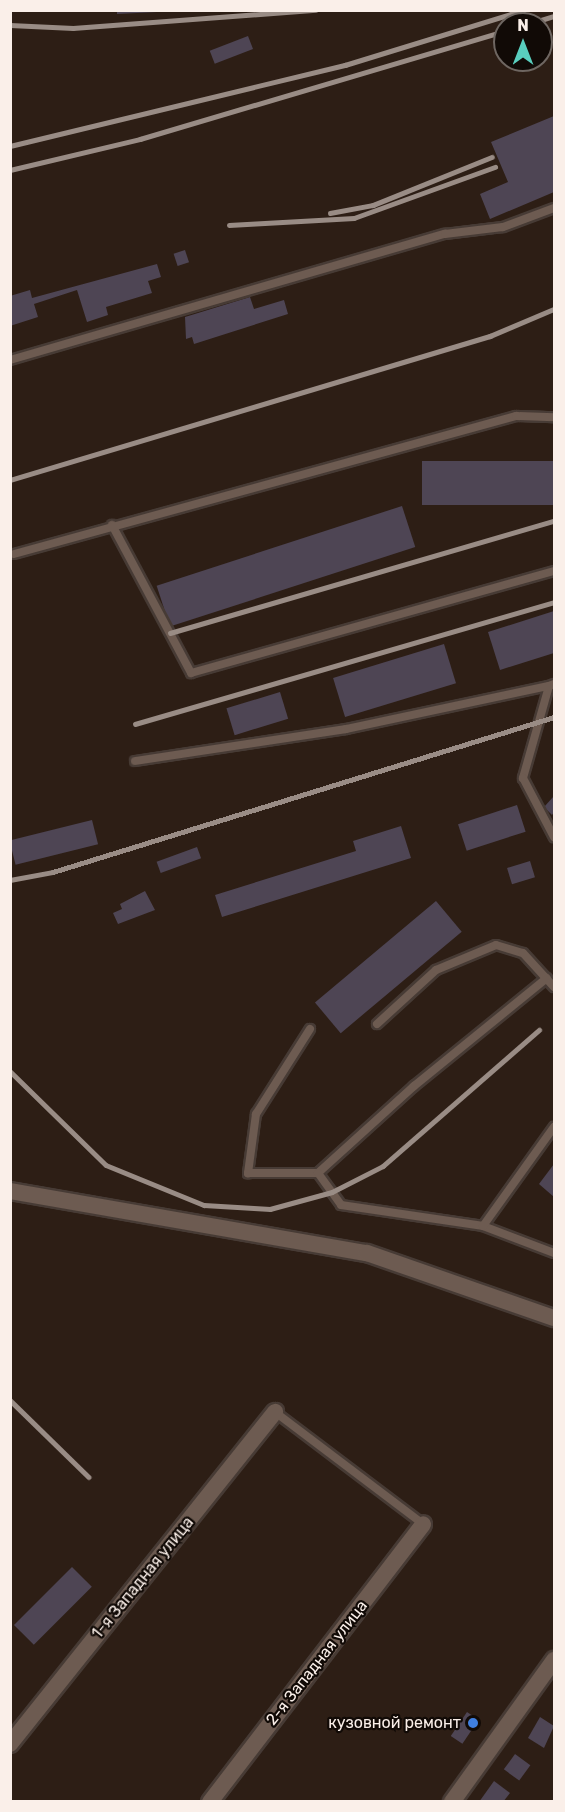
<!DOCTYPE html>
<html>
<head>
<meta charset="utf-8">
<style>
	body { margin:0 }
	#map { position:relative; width:565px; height:1812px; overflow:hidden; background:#2d1e15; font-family:Rubik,sans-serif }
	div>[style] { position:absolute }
	.building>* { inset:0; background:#4e4554; transform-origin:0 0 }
	.roads { filter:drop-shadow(2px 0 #473b35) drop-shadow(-2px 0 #473b35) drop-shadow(0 2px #473b35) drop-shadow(0 -2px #473b35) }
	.lane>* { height:8px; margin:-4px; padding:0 4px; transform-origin:4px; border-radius:4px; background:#6d5b51 }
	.street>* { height:16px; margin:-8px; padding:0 8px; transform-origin:8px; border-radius:8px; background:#6d5b51 }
	.rail>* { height:4.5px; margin:-2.25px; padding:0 2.25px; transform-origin:2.25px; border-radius:2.25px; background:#998c85 }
	.dots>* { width:16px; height:16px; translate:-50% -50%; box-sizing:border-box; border:3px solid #110a06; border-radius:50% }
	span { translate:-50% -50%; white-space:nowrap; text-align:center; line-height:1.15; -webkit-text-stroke:4.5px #110a06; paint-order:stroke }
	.street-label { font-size:16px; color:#faefe9 }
	.poi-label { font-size:16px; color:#faefe9 }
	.right { translate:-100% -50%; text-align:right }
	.frame { position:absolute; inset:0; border:12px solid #faefe9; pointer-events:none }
	.north { position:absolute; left:493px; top:12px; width:60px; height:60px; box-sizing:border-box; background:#110a06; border:2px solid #6e6661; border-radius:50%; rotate:0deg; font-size:16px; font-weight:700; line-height:24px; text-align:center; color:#faefe9 }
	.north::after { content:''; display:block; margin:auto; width:21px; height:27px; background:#59cebe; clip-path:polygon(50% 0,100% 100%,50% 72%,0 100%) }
</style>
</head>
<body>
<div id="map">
	<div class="building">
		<div style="clip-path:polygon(117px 10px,157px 10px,157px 12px,117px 14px)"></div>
		<div style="left:248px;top:36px;width:14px;height:41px;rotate:69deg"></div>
		<div style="clip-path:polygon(554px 116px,554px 192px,490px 219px,480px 194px,508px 182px,491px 142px)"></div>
		<div style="left:185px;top:250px;width:13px;height:12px;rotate:72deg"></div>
		<div style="clip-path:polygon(157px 264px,161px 277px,148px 281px,152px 293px,106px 307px,108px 315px,87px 322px,77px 290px,34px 304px,38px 317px,10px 326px,10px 296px,30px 290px,32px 298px)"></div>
		<div style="clip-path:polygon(250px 297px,254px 309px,284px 300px,288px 314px,194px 344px,192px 337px,186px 339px,185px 317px)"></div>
		<div style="left:554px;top:461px;width:44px;height:132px;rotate:90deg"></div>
		<div style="left:402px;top:506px;width:43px;height:258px;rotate:72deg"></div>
		<div style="clip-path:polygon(554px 611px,554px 653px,500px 670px,488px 632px)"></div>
		<div style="left:444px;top:644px;width:41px;height:116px;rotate:73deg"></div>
		<div style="left:280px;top:692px;width:28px;height:56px;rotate:73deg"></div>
		<div style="clip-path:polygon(554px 796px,554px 812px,552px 815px,544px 807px)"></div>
		<div style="left:517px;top:805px;width:28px;height:62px;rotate:72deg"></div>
		<div style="left:92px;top:820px;width:25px;height:85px;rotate:76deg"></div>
		<div style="clip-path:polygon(401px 826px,411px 858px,222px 917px,215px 895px,356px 851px,353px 841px)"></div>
		<div style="left:197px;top:847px;width:12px;height:43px;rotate:70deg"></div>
		<div style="left:530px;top:861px;width:17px;height:24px;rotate:73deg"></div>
		<div style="clip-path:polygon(145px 891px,155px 910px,118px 924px,113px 913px,122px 909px,120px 904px)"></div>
		<div style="left:436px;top:901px;width:40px;height:158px;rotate:50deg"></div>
		<div style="clip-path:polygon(554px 1164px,554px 1197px,539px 1184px)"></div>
		<div style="left:72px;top:1567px;width:28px;height:82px;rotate:45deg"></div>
		<div style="left:467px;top:1712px;width:14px;height:29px;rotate:34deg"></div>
		<div style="clip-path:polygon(540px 1717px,554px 1726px,544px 1748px,528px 1738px)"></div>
		<div style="left:515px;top:1754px;width:19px;height:19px;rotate:36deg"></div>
		<div style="clip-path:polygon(494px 1781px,510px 1793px,503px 1802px,479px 1802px)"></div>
	</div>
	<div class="roads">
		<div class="lane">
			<div style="left:10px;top:360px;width:453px;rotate:-16.2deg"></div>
			<div style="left:445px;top:234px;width:58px;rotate:-6.9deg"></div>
			<div style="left:503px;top:227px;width:54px;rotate:-20.4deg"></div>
			<div style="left:112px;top:525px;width:168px;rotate:61.9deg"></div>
			<div style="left:191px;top:673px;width:377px;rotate:-15.7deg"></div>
			<div style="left:14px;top:554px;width:521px;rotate:-15.37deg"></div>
			<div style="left:516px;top:416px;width:38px;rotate:2deg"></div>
			<div style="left:554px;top:684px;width:5px;rotate:158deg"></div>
			<div style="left:549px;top:686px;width:96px;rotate:105.8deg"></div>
			<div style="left:523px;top:778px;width:67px;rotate:62.3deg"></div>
			<div style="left:135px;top:761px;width:213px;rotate:-8.6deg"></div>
			<div style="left:346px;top:729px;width:208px;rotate:-12deg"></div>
			<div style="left:377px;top:1024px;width:80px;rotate:-42.5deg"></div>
			<div style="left:436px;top:970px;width:65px;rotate:-22.6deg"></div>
			<div style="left:496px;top:945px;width:28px;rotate:17deg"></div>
			<div style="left:523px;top:953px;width:46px;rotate:47.6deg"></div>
			<div style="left:310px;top:1029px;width:101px;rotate:122.4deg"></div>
			<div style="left:256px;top:1114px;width:60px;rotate:97.7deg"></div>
			<div style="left:248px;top:1173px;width:70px"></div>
			<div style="left:318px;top:1173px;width:130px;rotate:-42.2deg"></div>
			<div style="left:414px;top:1086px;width:171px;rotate:-39.1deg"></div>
			<div style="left:318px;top:1173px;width:39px;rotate:54deg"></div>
			<div style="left:341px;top:1205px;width:144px;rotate:8.4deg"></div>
			<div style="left:483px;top:1226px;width:76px;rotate:20.8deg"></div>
			<div style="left:483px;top:1226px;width:122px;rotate:-54.4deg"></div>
			<div style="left:275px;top:1412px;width:186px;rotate:37.1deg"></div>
		</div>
		<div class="street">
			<div style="left:10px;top:1191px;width:362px;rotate:9.9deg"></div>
			<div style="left:367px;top:1253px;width:198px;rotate:19.2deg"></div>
			<div style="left:10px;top:1744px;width:425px;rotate:-51.4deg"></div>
			<div style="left:210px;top:1802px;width:350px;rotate:-52.5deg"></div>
			<div style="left:452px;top:1802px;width:175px;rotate:-54.3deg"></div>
		</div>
	</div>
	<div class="rail">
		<div style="left:528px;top:24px;width:27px;rotate:-17deg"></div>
		<div style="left:10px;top:25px;width:63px;rotate:2.7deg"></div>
		<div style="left:73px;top:28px;width:243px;rotate:-4.3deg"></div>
		<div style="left:10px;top:146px;width:345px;rotate:-13.6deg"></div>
		<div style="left:345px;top:65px;width:187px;rotate:-17.1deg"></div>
		<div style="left:10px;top:170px;width:134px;rotate:-13.4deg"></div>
		<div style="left:140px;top:139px;width:381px;rotate:-16.5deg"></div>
		<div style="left:330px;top:213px;width:44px;rotate:-10.5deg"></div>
		<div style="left:373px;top:205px;width:128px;rotate:-22deg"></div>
		<div style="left:229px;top:225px;width:125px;rotate:-3.2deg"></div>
		<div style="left:354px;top:218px;width:150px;rotate:-19.9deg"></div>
		<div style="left:10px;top:480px;width:501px;rotate:-16.7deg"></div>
		<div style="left:490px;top:336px;width:69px;rotate:-22.9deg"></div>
		<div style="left:170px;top:633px;width:400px;rotate:-16.3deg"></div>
		<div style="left:135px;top:724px;width:436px;rotate:-16.2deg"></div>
		<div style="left:10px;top:880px;width:44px;rotate:-10.5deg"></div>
		<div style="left:53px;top:872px;width:524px;rotate:-17.19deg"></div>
		<div style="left:10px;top:1071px;width:134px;rotate:44.4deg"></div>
		<div style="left:106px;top:1165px;width:106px;rotate:22.2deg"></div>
		<div style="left:204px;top:1205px;width:66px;rotate:3.5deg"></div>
		<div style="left:270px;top:1209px;width:64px;rotate:-15.3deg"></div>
		<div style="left:332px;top:1192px;width:57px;rotate:-27deg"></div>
		<div style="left:383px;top:1166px;width:207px;rotate:-41.1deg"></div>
		<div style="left:10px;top:1400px;width:110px;rotate:44.3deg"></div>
	</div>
	<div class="dots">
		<div style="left:473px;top:1723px;background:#3f7fe0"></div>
	</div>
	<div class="street-label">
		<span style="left:143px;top:1578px;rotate:-51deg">1-я Западная улица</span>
		<span style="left:317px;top:1663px;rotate:-52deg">2-я Западная улица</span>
	</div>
	<div class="poi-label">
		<span class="right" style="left:461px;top:1723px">кузовной ремонт</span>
	</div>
	<div class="frame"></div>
	<div class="north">N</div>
</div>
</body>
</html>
